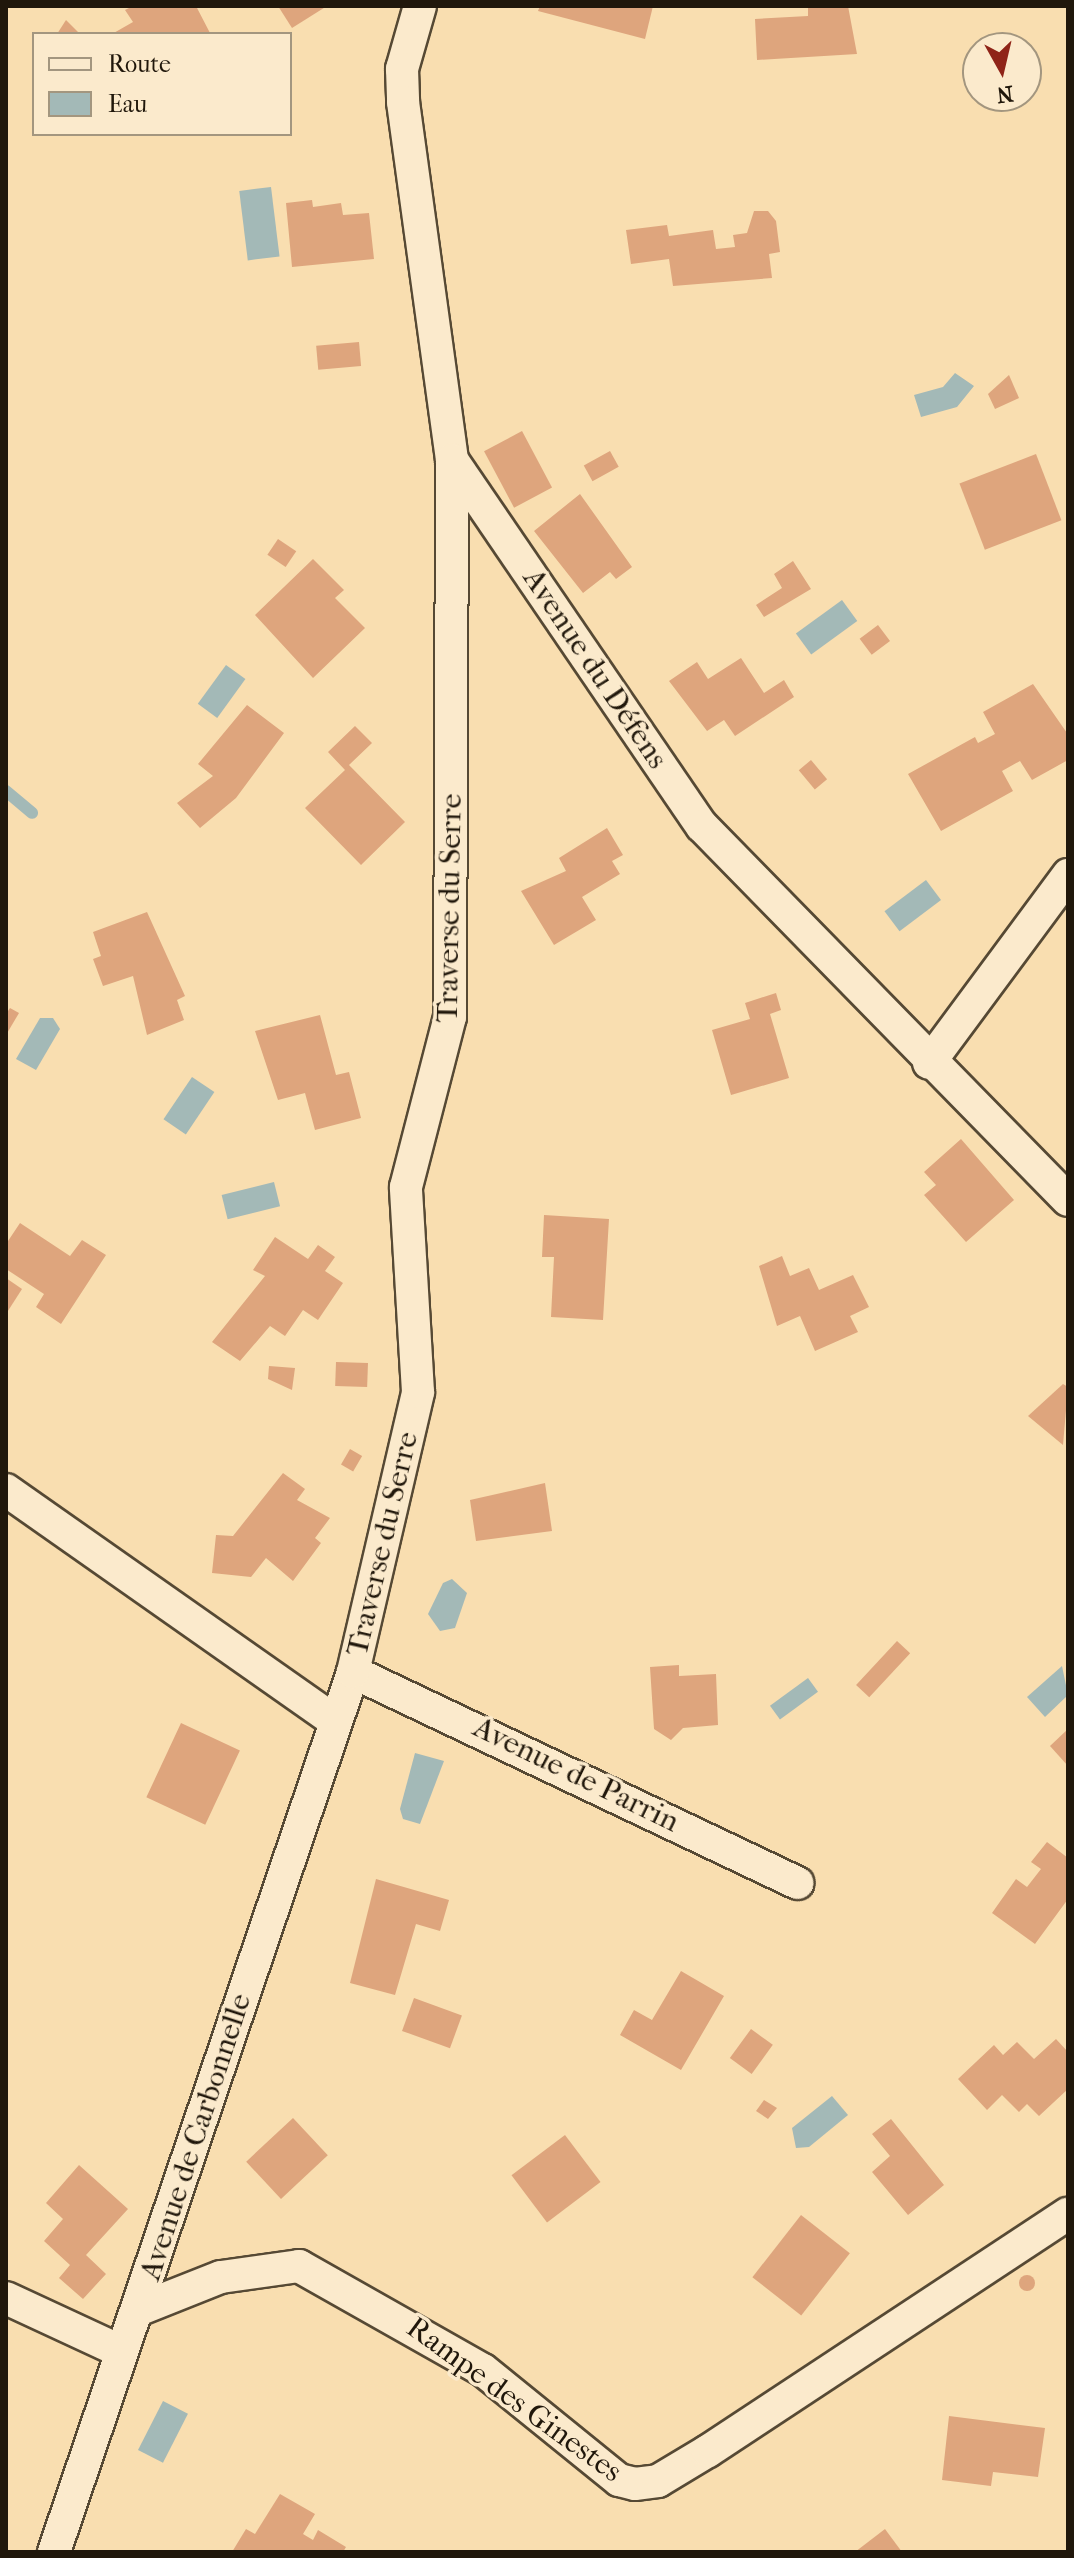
<!DOCTYPE html>
<html>
<head>
<meta charset="utf-8">
<style>
	body { margin:0 }
	#map { position:relative; width:1074px; height:2558px; overflow:hidden; background:#f9deb0; font-family:"IM FELL French Canon",serif }
	div>[style] { position:absolute }
	.water>* { inset:0; background:#a3b9b7; transform-origin:0 0 }
	.stream>* { height:12px; margin:-6px; padding:0 6px; transform-origin:6px; border-radius:6px; background:#a3b9b7 }
	.building>* { inset:0; background:#dea57d; transform-origin:0 0 }
	.round { border-radius:50% }
	.roads { filter:drop-shadow(2px 0 #564934) drop-shadow(-2px 0 #564934) drop-shadow(0 2px #564934) drop-shadow(0 -2px #564934) }
	.minor>* { height:32px; margin:-16px; padding:0 16px; transform-origin:16px; border-radius:16px; background:#fbeacc }
	span { translate:-50% -50%; white-space:nowrap; text-align:center; line-height:1.15; -webkit-text-stroke:7px #fbeacc; paint-order:stroke }
	.street-label { font-size:30px; color:#20170b }
	.frame { position:absolute; inset:0; border:8px solid #20170b; pointer-events:none }
	.legend { position:absolute; left:32px; top:32px; width:260px; height:104px; box-sizing:border-box; background:#fbeacc; border:2px solid #a3967f; margin:0; padding:10px 14px; list-style:none; font-size:24px; color:#20170b }
	.legend li { display:flex; align-items:center; gap:16px; height:40px }
	.legend b { width:40px; border:2px solid #a3967f }
	.north { position:absolute; left:962px; top:32px; width:80px; height:80px; box-sizing:border-box; background:#fbeacc; border:2px solid #a3967f; border-radius:50%; rotate:172deg; font-size:22px; font-weight:700; line-height:32px; text-align:center; color:#20170b }
	.north::after { content:''; display:block; margin:auto; width:28px; height:36px; background:#8f2418; clip-path:polygon(50% 0,100% 100%,50% 72%,0 100%) }
</style>
</head>
<body>
<div id="map">
	<div class="water">
		<div style="left:271px;top:187px;width:70px;height:32px;rotate:83deg"></div>
		<div style="clip-path:polygon(955px 373px,974px 386px,957px 407px,921px 417px,914px 395px,943px 387px)"></div>
		<div style="left:842px;top:600px;width:26px;height:57px;rotate:54deg"></div>
		<div style="left:226px;top:665px;width:24px;height:48px;rotate:36deg"></div>
		<div style="left:926px;top:880px;width:25px;height:52px;rotate:53deg"></div>
		<div style="clip-path:polygon(40px 1018px,53px 1018px,60px 1029px,36px 1070px,16px 1059px)"></div>
		<div style="left:192px;top:1077px;width:27px;height:51px;rotate:34deg"></div>
		<div style="left:274px;top:1182px;width:25px;height:54px;rotate:76deg"></div>
		<div style="clip-path:polygon(452px 1579px,467px 1593px,455px 1628px,440px 1631px,428px 1614px,443px 1583px)"></div>
		<div style="clip-path:polygon(1062px 1666px,1068px 1695px,1045px 1717px,1027px 1697px)"></div>
		<div style="left:808px;top:1678px;width:17px;height:47px;rotate:54deg"></div>
		<div style="clip-path:polygon(415px 1753px,444px 1761px,420px 1824px,403px 1819px,400px 1809px)"></div>
		<div style="clip-path:polygon(832px 2096px,848px 2115px,809px 2147px,796px 2148px,792px 2128px)"></div>
		<div style="left:163px;top:2401px;width:28px;height:55px;rotate:27deg"></div>
	</div>
	<div class="stream">
		<div style="left:6px;top:791px;width:34px;rotate:40deg"></div>
	</div>
	<div class="building">
		<div style="clip-path:polygon(133px 6px,196px 6px,210px 33px,112px 34px,133px 22px,125px 10px)"></div>
		<div style="clip-path:polygon(278px 6px,327px 6px,292px 28px)"></div>
		<div style="clip-path:polygon(540px 6px,653px 6px,645px 39px,538px 11px)"></div>
		<div style="clip-path:polygon(808px 6px,848px 6px,857px 54px,757px 60px,755px 19px,808px 16px)"></div>
		<div style="clip-path:polygon(66px 20px,80px 34px,57px 34px)"></div>
		<div style="clip-path:polygon(312px 200px,313px 207px,341px 203px,343px 215px,369px 213px,374px 259px,292px 267px,286px 203px)"></div>
		<div style="clip-path:polygon(754px 211px,768px 211px,776px 221px,780px 252px,769px 254px,772px 278px,673px 286px,669px 259px,631px 264px,626px 230px,667px 225px,669px 236px,713px 230px,716px 249px,735px 247px,733px 235px,747px 233px)"></div>
		<div style="left:359px;top:342px;width:24px;height:43px;rotate:85deg"></div>
		<div style="clip-path:polygon(1009px 375px,1019px 398px,995px 409px,988px 394px)"></div>
		<div style="left:522px;top:431px;width:64px;height:43px;rotate:62deg"></div>
		<div style="left:610px;top:451px;width:18px;height:30px;rotate:61deg"></div>
		<div style="left:1036px;top:454px;width:71px;height:82px;rotate:69deg"></div>
		<div style="clip-path:polygon(580px 494px,632px 567px,616px 579px,610px 572px,583px 593px,534px 531px)"></div>
		<div style="left:278px;top:539px;width:22px;height:19px;rotate:34deg"></div>
		<div style="clip-path:polygon(313px 559px,344px 590px,335px 598px,365px 628px,313px 678px,255px 615px)"></div>
		<div style="clip-path:polygon(793px 561px,811px 589px,764px 617px,756px 605px,782px 588px,774px 574px)"></div>
		<div style="left:878px;top:625px;width:20px;height:23px;rotate:53deg"></div>
		<div style="clip-path:polygon(741px 658px,764px 693px,784px 680px,794px 697px,735px 736px,724px 720px,707px 731px,669px 681px,697px 662px,708px 679px)"></div>
		<div style="clip-path:polygon(1033px 684px,1067px 733px,1068px 760px,1032px 780px,1020px 761px,1002px 771px,1013px 791px,941px 831px,908px 774px,975px 737px,978px 743px,995px 734px,983px 712px)"></div>
		<div style="clip-path:polygon(247px 705px,284px 733px,236px 798px,200px 828px,177px 803px,213px 776px,198px 764px)"></div>
		<div style="clip-path:polygon(355px 726px,372px 743px,349px 765px,405px 822px,361px 865px,305px 808px,345px 770px,328px 752px)"></div>
		<div style="left:811px;top:760px;width:25px;height:16px;rotate:50deg"></div>
		<div style="clip-path:polygon(607px 828px,623px 855px,612px 861px,620px 874px,582px 897px,596px 920px,554px 945px,521px 891px,566px 871px,559px 858px)"></div>
		<div style="clip-path:polygon(147px 912px,185px 996px,177px 1000px,184px 1020px,147px 1035px,133px 976px,103px 986px,93px 959px,101px 956px,93px 932px)"></div>
		<div style="clip-path:polygon(776px 993px,781px 1010px,770px 1014px,789px 1078px,731px 1095px,712px 1030px,750px 1019px,745px 1003px)"></div>
		<div style="clip-path:polygon(10px 1008px,19px 1013px,6px 1035px,6px 1014px)"></div>
		<div style="clip-path:polygon(320px 1015px,336px 1075px,349px 1072px,361px 1118px,315px 1130px,305px 1093px,278px 1100px,255px 1031px)"></div>
		<div style="clip-path:polygon(961px 1139px,1014px 1200px,966px 1242px,924px 1195px,936px 1185px,924px 1172px)"></div>
		<div style="clip-path:polygon(544px 1215px,609px 1219px,603px 1320px,551px 1317px,554px 1257px,542px 1257px)"></div>
		<div style="clip-path:polygon(20px 1223px,70px 1256px,82px 1240px,106px 1255px,61px 1324px,36px 1307px,44px 1294px,6px 1269px,6px 1244px)"></div>
		<div style="clip-path:polygon(275px 1237px,308px 1259px,318px 1245px,335px 1257px,325px 1271px,343px 1283px,318px 1320px,303px 1310px,285px 1336px,270px 1326px,240px 1361px,212px 1342px,265px 1276px,253px 1270px)"></div>
		<div style="clip-path:polygon(782px 1256px,790px 1276px,809px 1268px,819px 1290px,853px 1275px,869px 1307px,850px 1316px,858px 1332px,815px 1351px,800px 1316px,777px 1326px,759px 1266px)"></div>
		<div style="clip-path:polygon(6px 1278px,22px 1289px,6px 1314px)"></div>
		<div style="left:336px;top:1362px;width:32px;height:24px;rotate:2deg"></div>
		<div style="clip-path:polygon(269px 1366px,295px 1368px,292px 1390px,268px 1379px)"></div>
		<div style="clip-path:polygon(1063px 1384px,1068px 1387px,1063px 1445px,1028px 1416px)"></div>
		<div style="left:350px;top:1449px;width:14px;height:18px;rotate:30deg"></div>
		<div style="clip-path:polygon(283px 1473px,305px 1489px,297px 1500px,330px 1518px,315px 1538px,321px 1543px,293px 1581px,266px 1558px,251px 1577px,212px 1573px,216px 1535px,233px 1536px)"></div>
		<div style="clip-path:polygon(545px 1483px,552px 1531px,476px 1541px,470px 1500px)"></div>
		<div style="left:897px;top:1641px;width:18px;height:60px;rotate:43deg"></div>
		<div style="clip-path:polygon(679px 1665px,679px 1676px,716px 1674px,718px 1725px,683px 1728px,671px 1740px,654px 1729px,650px 1667px)"></div>
		<div style="left:181px;top:1723px;width:65px;height:82px;rotate:25deg"></div>
		<div style="clip-path:polygon(1068px 1729px,1068px 1766px,1050px 1746px)"></div>
		<div style="clip-path:polygon(1047px 1842px,1068px 1858px,1068px 1899px,1035px 1944px,992px 1913px,1016px 1879px,1027px 1887px,1041px 1869px,1031px 1862px)"></div>
		<div style="clip-path:polygon(376px 1879px,449px 1900px,440px 1931px,416px 1924px,395px 1995px,350px 1983px)"></div>
		<div style="clip-path:polygon(681px 1971px,724px 1996px,681px 2070px,620px 2035px,634px 2010px,652px 2020px)"></div>
		<div style="left:414px;top:1998px;width:51px;height:35px;rotate:20deg"></div>
		<div style="left:751px;top:2029px;width:27px;height:36px;rotate:36deg"></div>
		<div style="clip-path:polygon(1056px 2039px,1068px 2052px,1068px 2089px,1039px 2116px,1027px 2104px,1019px 2112px,1002px 2095px,987px 2110px,958px 2079px,994px 2045px,1003px 2055px,1017px 2042px,1034px 2059px)"></div>
		<div style="clip-path:polygon(764px 2100px,777px 2108px,768px 2119px,756px 2111px)"></div>
		<div style="left:293px;top:2118px;width:51px;height:64px;rotate:47deg"></div>
		<div style="clip-path:polygon(891px 2119px,944px 2185px,908px 2215px,872px 2172px,890px 2156px,872px 2134px)"></div>
		<div style="left:565px;top:2135px;width:59px;height:67px;rotate:53deg"></div>
		<div style="clip-path:polygon(79px 2165px,128px 2209px,86px 2255px,106px 2274px,83px 2299px,59px 2278px,70px 2265px,44px 2241px,63px 2219px,46px 2203px)"></div>
		<div style="left:801px;top:2215px;width:62px;height:79px;rotate:38deg"></div>
		<div class="round" style="left:1019px;top:2275px;width:16px;height:16px"></div>
		<div style="clip-path:polygon(949px 2416px,1045px 2428px,1038px 2477px,993px 2472px,991px 2486px,942px 2480px)"></div>
		<div style="clip-path:polygon(280px 2494px,315px 2514px,303px 2534px,313px 2540px,318px 2530px,346px 2547px,343px 2552px,232px 2552px,246px 2529px,255px 2534px)"></div>
		<div style="clip-path:polygon(885px 2529px,902px 2552px,855px 2552px)"></div>
	</div>
	<div class="roads">
		<div class="minor">
			<div style="left:420px;top:6px;width:66px;rotate:105.9deg"></div>
			<div style="left:402px;top:69px;width:33px;rotate:88deg"></div>
			<div style="left:403px;top:102px;width:361px;rotate:82.2deg"></div>
			<div style="left:452px;top:460px;width:443px;rotate:55.7deg"></div>
			<div style="left:702px;top:826px;width:523px;rotate:45.62deg"></div>
			<div style="left:929px;top:1063px;width:234px;rotate:-53.5deg"></div>
			<div style="left:6px;top:1490px;width:400px;rotate:35.1deg"></div>
			<div style="left:353px;top:1672px;width:492px;rotate:25.4deg"></div>
			<div style="left:6px;top:2298px;width:126px;rotate:24.9deg"></div>
			<div style="left:140px;top:2309px;width:87px;rotate:-21.6deg"></div>
			<div style="left:221px;top:2277px;width:79px;rotate:-8deg"></div>
			<div style="left:299px;top:2266px;width:211px;rotate:29.5deg"></div>
			<div style="left:483px;top:2370px;width:175px;rotate:39deg"></div>
			<div style="left:619px;top:2480px;width:16px;rotate:14deg"></div>
			<div style="left:635px;top:2484px;width:23px;rotate:-7deg"></div>
			<div style="left:658px;top:2481px;width:58px;rotate:-31deg"></div>
			<div style="left:708px;top:2451px;width:431px;rotate:-33.4deg"></div>
			<div style="left:54px;top:2552px;width:929px;rotate:-71.23deg"></div>
			<div style="left:353px;top:1672px;width:287px;rotate:-76.9deg"></div>
			<div style="left:418px;top:1392px;width:205px;rotate:-93.4deg"></div>
			<div style="left:406px;top:1187px;width:176px;rotate:-75.5deg"></div>
			<div style="left:450px;top:1017px;width:557px;rotate:-89.79deg"></div>
		</div>
	</div>
	<div class="street-label">
		<span style="left:595px;top:669px;rotate:56deg">Avenue du Défens</span>
		<span style="left:450px;top:908px;rotate:-89deg">Traverse du Serre</span>
		<span style="left:383px;top:1544px;rotate:-77deg">Traverse du Serre</span>
		<span style="left:576px;top:1775px;rotate:26deg">Avenue de Parrin</span>
		<span style="left:196px;top:2137px;rotate:-72deg">Avenue de Carbonnelle</span>
		<span style="left:514px;top:2400px;rotate:36deg">Rampe des Ginestes</span>
	</div>
	<div class="frame"></div>
	<ul class="legend">
	<li><b style="height:10px;background:#fbeacc"></b>Route</li>
	<li><b style="height:22px;background:#a3b9b7"></b>Eau</li>
	</ul>
	<div class="north">N</div>
</div>
</body>
</html>
